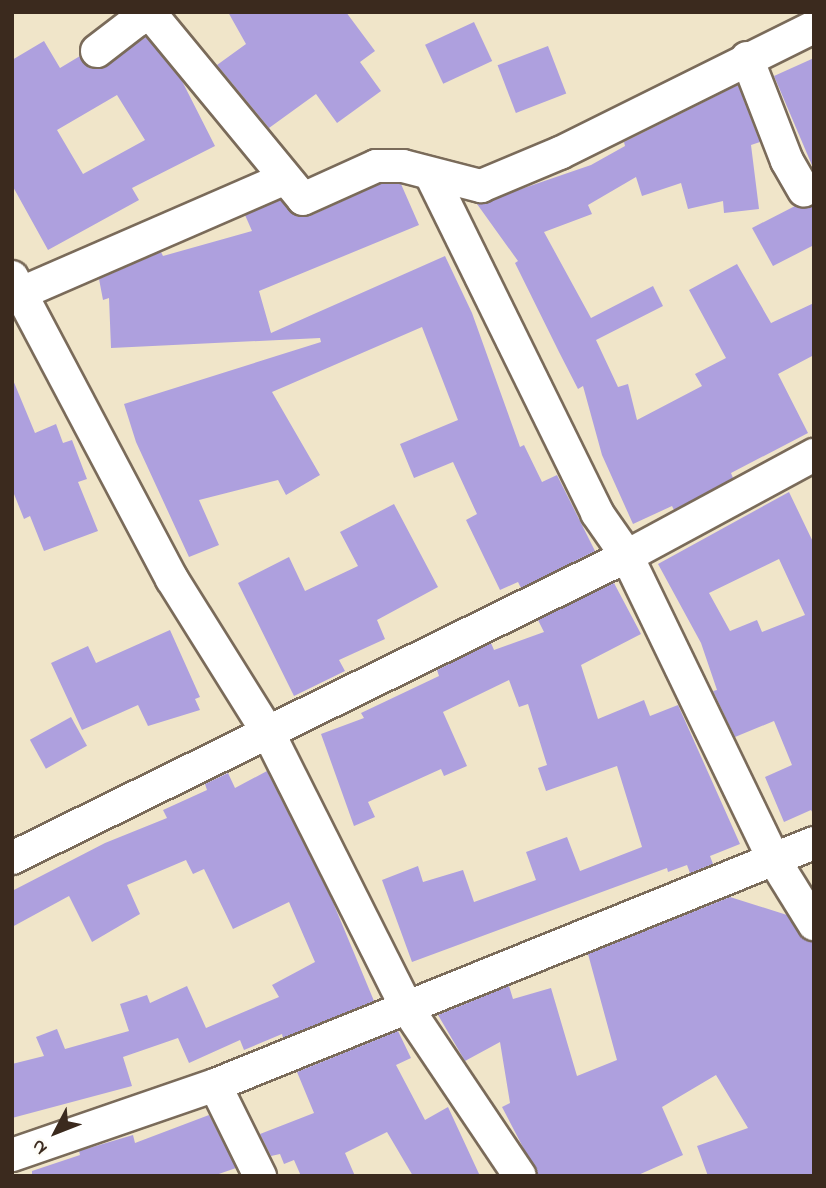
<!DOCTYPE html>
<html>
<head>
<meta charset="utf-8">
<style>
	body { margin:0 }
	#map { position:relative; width:826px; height:1188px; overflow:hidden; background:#f0e5c9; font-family:"Indie Flower",sans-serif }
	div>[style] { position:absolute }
	.building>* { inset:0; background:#aea0de; transform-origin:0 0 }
	.roads { filter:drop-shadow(2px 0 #7a6b5a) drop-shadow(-2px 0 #7a6b5a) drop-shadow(0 2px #7a6b5a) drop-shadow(0 -2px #7a6b5a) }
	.minor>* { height:32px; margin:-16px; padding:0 16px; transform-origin:16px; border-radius:16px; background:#fff }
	span { translate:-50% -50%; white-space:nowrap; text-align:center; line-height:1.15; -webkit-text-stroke:7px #fdfcf7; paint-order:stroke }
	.frame { position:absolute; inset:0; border:14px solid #3b2a1e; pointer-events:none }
	.north { position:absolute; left:21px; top:1097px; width:70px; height:70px; -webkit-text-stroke:5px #fdfcf7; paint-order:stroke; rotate:228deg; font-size:19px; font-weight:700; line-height:28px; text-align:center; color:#3b2a1e }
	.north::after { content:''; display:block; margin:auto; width:24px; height:32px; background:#3b2a1e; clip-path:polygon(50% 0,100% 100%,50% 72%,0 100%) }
</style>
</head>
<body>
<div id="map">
	<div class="building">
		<div style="clip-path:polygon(228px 12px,346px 12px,375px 51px,360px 62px,381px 91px,337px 123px,316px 94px,269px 128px,217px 65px,246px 44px)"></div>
		<div style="left:474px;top:22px;width:43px;height:54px;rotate:65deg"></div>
		<div style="clip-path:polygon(evenodd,146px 37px,182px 81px,215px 146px,132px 188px,139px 200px,48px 250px,12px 185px,12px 60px,44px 41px,60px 68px,80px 56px,89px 68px,100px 69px,146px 37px,117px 95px,145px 140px,83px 174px,57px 130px,117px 95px)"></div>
		<div style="left:548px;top:46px;width:51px;height:54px;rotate:69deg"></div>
		<div style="clip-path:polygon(814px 58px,814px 170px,774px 76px)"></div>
		<div style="clip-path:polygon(738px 85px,760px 142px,751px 145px,759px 209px,724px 213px,723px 201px,688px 209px,681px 183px,642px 196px,636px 177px,588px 205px,592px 214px,544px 232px,591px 318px,653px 286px,663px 306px,596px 340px,618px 387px,628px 384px,637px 420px,702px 386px,695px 374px,726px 358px,689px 290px,737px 264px,771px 323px,814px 303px,814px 355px,778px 374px,808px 433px,731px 473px,733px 478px,674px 510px,672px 506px,633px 524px,602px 455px,583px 386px,578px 389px,559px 352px,515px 263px,518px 261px,477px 204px,591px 165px,625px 146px,624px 142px)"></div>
		<div style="clip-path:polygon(380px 184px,401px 184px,419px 225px,259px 291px,271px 333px,445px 256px,472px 313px,520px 447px,524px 445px,542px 482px,557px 475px,595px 551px,521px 588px,518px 582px,500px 590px,466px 520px,477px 514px,453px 462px,414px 478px,400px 444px,458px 420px,422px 327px,272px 392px,320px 475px,286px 495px,278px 480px,199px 500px,219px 545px,189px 557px,136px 442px,124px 404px,321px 342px,320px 338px,111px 348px,109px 298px,103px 300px,99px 279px,161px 252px,163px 256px,252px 231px,245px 215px,280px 200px,298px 217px,310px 216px)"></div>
		<div style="clip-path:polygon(814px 205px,814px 245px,773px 266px,752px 228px,795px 206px)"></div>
		<div style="clip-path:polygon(13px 380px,35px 433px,56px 424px,63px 443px,72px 440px,87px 479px,78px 482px,98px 531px,44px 551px,30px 516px,24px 519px,12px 489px)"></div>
		<div style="clip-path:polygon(evenodd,789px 492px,814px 544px,814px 815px,811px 810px,784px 822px,765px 777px,792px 765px,774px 721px,735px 737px,713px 691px,717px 690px,701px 643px,658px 564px,789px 492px,779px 559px,805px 615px,762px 632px,757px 620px,730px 631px,709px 593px,779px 559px)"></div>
		<div style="clip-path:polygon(394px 504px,438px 587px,377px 620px,385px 639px,339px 660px,345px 671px,294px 696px,238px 583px,289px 557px,305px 591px,358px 566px,340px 532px)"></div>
		<div style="clip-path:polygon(614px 583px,641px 634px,581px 665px,598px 719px,644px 700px,650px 716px,678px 705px,740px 844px,710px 856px,713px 864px,690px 873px,687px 865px,668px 872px,667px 868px,412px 962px,382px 880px,418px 866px,423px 882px,463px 870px,474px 902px,536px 880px,526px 852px,567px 837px,580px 871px,642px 847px,617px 766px,546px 791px,538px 768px,547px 765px,528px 704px,519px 707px,509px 680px,443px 712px,467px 766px,444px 776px,441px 769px,368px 802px,375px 817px,354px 826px,321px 734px,364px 718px,361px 713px,439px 676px,437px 670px,491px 643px,494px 650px,544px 632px,538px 620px)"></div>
		<div style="clip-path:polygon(170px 630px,200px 697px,195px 699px,200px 710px,148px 726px,138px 705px,82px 730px,51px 663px,88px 646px,96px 663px)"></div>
		<div style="left:71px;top:717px;width:33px;height:47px;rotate:61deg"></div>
		<div style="clip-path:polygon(267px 771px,332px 900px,374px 1001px,283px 1038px,282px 1034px,244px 1050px,240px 1040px,189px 1063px,178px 1038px,123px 1057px,132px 1086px,12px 1118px,12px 1064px,44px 1056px,36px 1037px,57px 1029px,65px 1049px,129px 1031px,120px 1004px,147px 995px,150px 1003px,187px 986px,206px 1028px,279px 997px,272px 985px,315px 962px,289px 902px,233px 929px,204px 869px,193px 874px,186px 860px,127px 885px,140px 914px,92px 942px,69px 896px,12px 927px,12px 891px,105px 843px,167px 818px,163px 810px,207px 790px,205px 784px,228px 773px,235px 788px)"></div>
		<div style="clip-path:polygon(730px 897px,787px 915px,799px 934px,814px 942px,814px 1176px,708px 1176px,697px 1146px,748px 1128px,716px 1075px,662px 1107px,683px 1155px,636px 1176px,538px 1176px,502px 1107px,510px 1103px,500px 1042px,465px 1061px,438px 1015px,509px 986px,513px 999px,551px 988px,577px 1076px,617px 1060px,588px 954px)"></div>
		<div style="clip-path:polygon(398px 1031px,411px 1058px,396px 1065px,425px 1120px,448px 1107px,480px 1176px,413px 1176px,387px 1132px,345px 1153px,355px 1176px,301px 1176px,294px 1160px,284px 1164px,280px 1154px,271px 1156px,260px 1134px,314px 1113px,297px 1072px)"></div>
		<div style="clip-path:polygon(209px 1115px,236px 1168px,213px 1176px,32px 1176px,32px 1171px,80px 1155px,79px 1151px,133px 1135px,135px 1143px)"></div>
	</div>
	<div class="roads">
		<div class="minor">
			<div style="left:97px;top:51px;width:49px;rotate:-37.6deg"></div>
			<div style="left:136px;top:21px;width:13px;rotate:-29deg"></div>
			<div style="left:147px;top:15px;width:8px;rotate:23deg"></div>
			<div style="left:154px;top:18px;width:234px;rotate:50.5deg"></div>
			<div style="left:303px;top:199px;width:80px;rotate:-24.3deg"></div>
			<div style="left:376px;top:166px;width:27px"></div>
			<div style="left:403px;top:166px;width:81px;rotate:14.4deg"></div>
			<div style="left:481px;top:186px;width:86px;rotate:-22.7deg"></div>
			<div style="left:560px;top:153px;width:284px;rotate:-26.4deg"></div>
			<div style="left:747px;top:58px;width:110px;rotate:68.8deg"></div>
			<div style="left:787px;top:161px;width:34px;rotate:60deg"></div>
			<div style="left:431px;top:175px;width:377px;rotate:63.8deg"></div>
			<div style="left:597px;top:513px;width:52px;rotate:55.1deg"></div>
			<div style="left:627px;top:556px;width:335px;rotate:64.2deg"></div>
			<div style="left:773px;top:858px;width:78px;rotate:58.2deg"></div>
			<div style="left:12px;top:277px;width:342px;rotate:62.1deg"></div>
			<div style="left:172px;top:579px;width:183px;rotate:58deg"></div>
			<div style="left:269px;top:734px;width:307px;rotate:63.3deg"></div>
			<div style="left:407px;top:1008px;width:202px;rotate:56.1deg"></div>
			<div style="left:12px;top:297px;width:296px;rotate:-23.5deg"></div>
			<div style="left:12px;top:858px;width:685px;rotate:-26.15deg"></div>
			<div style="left:627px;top:556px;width:213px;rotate:-28.4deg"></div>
			<div style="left:215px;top:1085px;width:102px;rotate:63.7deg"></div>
			<div style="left:12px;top:1155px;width:215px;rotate:-19deg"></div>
			<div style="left:215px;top:1085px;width:646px;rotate:-22deg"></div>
		</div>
	</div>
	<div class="frame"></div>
	<div class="north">N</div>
</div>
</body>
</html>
